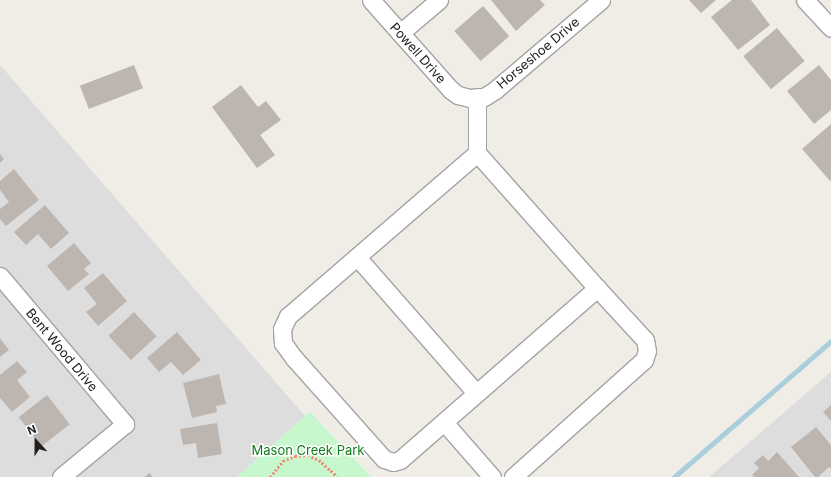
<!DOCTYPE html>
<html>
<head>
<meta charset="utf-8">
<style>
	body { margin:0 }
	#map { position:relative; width:831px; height:477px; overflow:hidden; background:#f0ede7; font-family:Inter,sans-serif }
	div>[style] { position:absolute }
	.residential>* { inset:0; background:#dedddd }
	.park>* { inset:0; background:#c7f7cd }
	.stream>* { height:5px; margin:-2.5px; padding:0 2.5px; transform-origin:2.5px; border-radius:2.5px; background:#aacedb }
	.building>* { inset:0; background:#bdb6b0; transform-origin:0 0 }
	.path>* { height:2.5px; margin-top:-1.25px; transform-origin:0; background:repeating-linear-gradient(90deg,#f48774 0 2px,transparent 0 4px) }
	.roads { filter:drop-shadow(1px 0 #a4a4a4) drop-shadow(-1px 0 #a4a4a4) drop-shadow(0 1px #a4a4a4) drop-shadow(0 -1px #a4a4a4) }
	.minor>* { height:17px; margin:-8.5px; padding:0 8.5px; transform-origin:8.5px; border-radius:8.5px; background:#fff }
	span { translate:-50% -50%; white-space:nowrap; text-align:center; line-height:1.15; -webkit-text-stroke:3px #fff; paint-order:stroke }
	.street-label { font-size:13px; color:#202020 }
	.park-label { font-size:13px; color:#117b1e }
	.north { position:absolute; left:16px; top:421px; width:40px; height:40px; -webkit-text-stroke:3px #fff; paint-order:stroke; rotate:339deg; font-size:11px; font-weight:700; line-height:16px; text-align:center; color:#202020 }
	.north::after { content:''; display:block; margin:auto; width:14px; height:18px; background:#202020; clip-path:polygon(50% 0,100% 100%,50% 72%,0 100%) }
</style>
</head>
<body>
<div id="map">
	<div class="residential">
		<div style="clip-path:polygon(0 65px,305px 416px,237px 477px,0 477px)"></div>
		<div style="clip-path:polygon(831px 372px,831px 477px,709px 477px)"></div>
	</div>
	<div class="park">
		<div style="clip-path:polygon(310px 412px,371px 477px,237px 477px,305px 416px)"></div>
	</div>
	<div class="stream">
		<div style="left:674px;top:477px;width:208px;rotate:-40.9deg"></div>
	</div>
	<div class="building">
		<div style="clip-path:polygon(491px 0,540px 0,545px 5px,516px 31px)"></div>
		<div style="clip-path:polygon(689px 0,716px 0,701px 13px)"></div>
		<div style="clip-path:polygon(732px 0,751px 0,770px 25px,738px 50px,711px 17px)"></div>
		<div style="left:483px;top:6px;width:40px;height:38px;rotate:49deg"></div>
		<div style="left:777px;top:28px;width:43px;height:44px;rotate:50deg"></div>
		<div style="left:134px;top:65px;width:25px;height:58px;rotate:69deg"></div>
		<div style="clip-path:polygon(819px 65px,831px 80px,831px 110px,814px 124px,787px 91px)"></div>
		<div style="clip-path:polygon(241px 85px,258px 107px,266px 101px,281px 120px,260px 135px,275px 155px,257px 168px,212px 107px)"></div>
		<div style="clip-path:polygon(831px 124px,831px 180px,830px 181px,802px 149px)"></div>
		<div style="clip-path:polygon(0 154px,4px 159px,0 163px)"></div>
		<div style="clip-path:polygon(14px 169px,39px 200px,6px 226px,0 219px,0 209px,9px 202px,0 190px,0 181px)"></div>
		<div style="clip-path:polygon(45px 205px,69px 233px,51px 249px,38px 234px,26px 245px,14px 232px)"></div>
		<div style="clip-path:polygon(74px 243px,91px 263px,84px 269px,89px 274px,68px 291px,47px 266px)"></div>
		<div style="clip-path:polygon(103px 273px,127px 301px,98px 326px,86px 312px,97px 304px,84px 288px)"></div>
		<div style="left:134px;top:312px;width:33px;height:35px;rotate:47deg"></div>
		<div style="clip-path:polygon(177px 332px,201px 360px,183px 375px,171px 362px,159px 372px,147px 358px)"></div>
		<div style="clip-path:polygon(0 338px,9px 350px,0 357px)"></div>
		<div style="clip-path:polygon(17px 361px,27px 372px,17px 380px,30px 397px,12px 412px,0 398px,0 375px)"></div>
		<div style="clip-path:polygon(219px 374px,226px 404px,216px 406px,217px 412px,192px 418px,183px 383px)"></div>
		<div style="left:47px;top:395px;width:37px;height:36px;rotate:52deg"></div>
		<div style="clip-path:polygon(831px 405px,831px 421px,823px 412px)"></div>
		<div style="clip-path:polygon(217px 423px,222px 454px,198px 458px,196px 443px,183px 445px,180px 429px)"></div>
		<div style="clip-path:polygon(816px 427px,831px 445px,831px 469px,829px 467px,818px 477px,815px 477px,791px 447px)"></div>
		<div style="clip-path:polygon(777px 452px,799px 477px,755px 477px,752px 475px,759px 468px,754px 463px,763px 455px,768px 461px)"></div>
		<div style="clip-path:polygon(149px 473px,153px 477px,145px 477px)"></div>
	</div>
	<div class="path">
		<div style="left:270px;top:477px;width:21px;rotate:-51deg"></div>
		<div style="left:283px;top:461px;width:13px;rotate:-23deg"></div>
		<div style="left:295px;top:456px;width:13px;rotate:-4deg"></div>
		<div style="left:308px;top:455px;width:12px;rotate:24deg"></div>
		<div style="left:319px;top:460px;width:25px;rotate:42deg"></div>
	</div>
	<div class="roads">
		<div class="minor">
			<div style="left:371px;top:0;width:120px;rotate:48.4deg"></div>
			<div style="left:451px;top:90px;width:9px;rotate:36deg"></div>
			<div style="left:458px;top:95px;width:12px;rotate:14deg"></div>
			<div style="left:470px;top:98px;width:14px;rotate:-4deg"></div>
			<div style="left:484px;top:97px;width:13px;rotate:-32deg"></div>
			<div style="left:495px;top:90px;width:139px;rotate:-40.3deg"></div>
			<div style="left:805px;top:0;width:38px;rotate:47deg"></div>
			<div style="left:400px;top:33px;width:51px;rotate:-40.2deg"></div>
			<div style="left:477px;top:153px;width:250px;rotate:139.2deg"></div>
			<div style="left:288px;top:316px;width:14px;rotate:115deg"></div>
			<div style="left:282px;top:329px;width:14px;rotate:86deg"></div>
			<div style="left:283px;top:343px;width:19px;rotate:54deg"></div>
			<div style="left:294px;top:358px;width:135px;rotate:48.3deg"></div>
			<div style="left:384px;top:459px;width:9px;rotate:18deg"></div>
			<div style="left:393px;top:462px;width:7px;rotate:-16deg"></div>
			<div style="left:400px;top:460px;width:262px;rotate:-41.1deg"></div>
			<div style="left:597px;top:288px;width:181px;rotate:-131.6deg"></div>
			<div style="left:477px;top:153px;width:56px;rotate:-90deg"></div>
			<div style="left:357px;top:257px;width:181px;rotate:48.8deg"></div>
			<div style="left:0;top:276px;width:194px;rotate:49.8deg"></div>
			<div style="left:125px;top:424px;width:83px;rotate:140.4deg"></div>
			<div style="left:444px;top:422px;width:73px;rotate:48.9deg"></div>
			<div style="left:513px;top:477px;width:176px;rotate:-41.8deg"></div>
			<div style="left:644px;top:360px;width:9px;rotate:-72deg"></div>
			<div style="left:647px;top:351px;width:11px;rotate:-100deg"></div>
			<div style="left:645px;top:340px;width:71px;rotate:-132.7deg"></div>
		</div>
	</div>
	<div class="street-label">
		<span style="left:418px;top:53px;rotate:48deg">Powell Drive</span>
		<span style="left:538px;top:53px;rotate:-40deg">Horseshoe Drive</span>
		<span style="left:62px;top:350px;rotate:50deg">Bent Wood Drive</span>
	</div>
	<div class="park-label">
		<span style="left:308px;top:450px">Mason Creek Park</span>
	</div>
	<div class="north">N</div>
</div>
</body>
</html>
